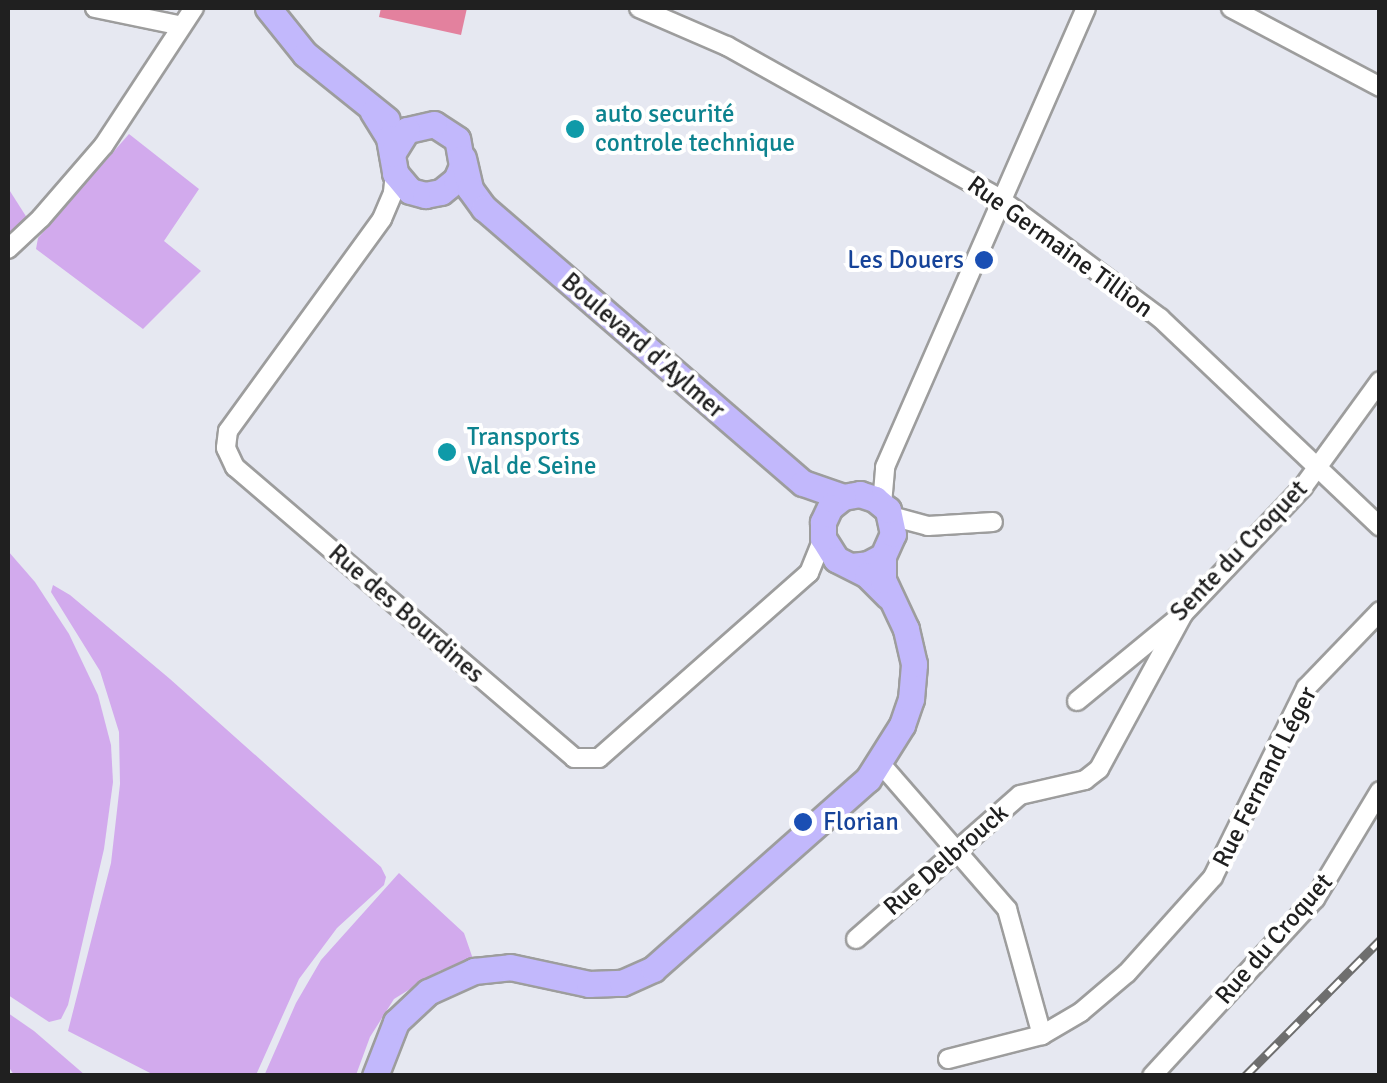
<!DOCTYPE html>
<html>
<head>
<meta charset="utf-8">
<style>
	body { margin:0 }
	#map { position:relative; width:1387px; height:1083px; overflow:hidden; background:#e6e8f1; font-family:Signika,sans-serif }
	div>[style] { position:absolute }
	.grass>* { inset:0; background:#d2aaed }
	.pitch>* { inset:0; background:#e3819e }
	.roads { filter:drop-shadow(2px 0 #9d9d9d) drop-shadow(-2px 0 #9d9d9d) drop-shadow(0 2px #9d9d9d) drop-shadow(0 -2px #9d9d9d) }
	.street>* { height:18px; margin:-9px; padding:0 9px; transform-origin:9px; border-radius:9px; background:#fff }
	.secondary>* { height:25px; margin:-12.5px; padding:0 12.5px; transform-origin:12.5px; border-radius:12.5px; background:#c2b8fc }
	.rail>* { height:9px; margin-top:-4.5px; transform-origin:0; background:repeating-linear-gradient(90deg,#fff 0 15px,#6e6e6e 0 30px); box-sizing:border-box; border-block:2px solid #6e6e6e }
	.dots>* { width:28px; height:28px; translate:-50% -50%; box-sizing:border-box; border:5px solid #fff; border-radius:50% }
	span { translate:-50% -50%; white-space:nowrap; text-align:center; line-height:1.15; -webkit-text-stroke:8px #fff; paint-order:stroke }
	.culture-label { font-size:25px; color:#0d838f }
	.left { translate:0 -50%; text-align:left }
	.street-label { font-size:25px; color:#202020 }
	.transit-label { font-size:25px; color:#164399 }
	.right { translate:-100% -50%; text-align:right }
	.frame { position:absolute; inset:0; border:10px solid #202020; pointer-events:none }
</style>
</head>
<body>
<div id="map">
	<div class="grass">
		<div style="clip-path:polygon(129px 134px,199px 189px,164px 241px,201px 271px,143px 329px,36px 249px,38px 238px)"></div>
		<div style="clip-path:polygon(8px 188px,29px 221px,8px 239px)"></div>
		<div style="clip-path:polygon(8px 551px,35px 582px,69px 634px,98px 695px,111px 745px,113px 782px,104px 849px,68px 1005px,61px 1019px,49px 1022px,8px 995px)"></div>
		<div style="clip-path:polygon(53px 585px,70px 595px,170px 679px,381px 867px,386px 877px,384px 885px,337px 928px,299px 979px,256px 1075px,154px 1075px,68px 1031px,111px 863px,120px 784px,119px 732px,100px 671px,51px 592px)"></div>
		<div style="clip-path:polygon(399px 873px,464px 933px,473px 959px,439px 971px,394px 999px,370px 1037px,356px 1075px,264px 1076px,296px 1003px,321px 960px)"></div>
		<div style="clip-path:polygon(8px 1013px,34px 1031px,85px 1075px,14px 1075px,8px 1066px)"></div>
	</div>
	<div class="pitch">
		<div style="clip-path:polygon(381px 8px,467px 8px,461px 35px,379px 17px)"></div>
	</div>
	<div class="roads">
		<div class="street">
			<div style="left:95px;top:8px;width:85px;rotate:11.6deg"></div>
			<div style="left:639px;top:8px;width:96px;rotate:23.4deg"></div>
			<div style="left:727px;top:46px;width:312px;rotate:29.2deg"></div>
			<div style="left:999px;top:198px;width:201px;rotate:36.7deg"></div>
			<div style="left:1160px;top:318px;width:303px;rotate:43.5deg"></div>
			<div style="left:1231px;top:8px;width:169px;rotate:27.9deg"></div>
			<div style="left:395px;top:173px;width:20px;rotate:96deg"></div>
			<div style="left:393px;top:193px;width:28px;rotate:113deg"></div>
			<div style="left:382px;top:219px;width:262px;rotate:126deg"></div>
			<div style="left:228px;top:431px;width:17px;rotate:97deg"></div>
			<div style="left:226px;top:448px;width:21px;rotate:65deg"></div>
			<div style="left:235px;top:467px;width:447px;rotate:40.6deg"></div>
			<div style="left:574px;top:758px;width:25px"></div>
			<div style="left:599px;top:758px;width:280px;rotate:-41.4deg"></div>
			<div style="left:809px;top:573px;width:38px;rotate:-68deg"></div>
			<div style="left:8px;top:249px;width:45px;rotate:-43.2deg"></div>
			<div style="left:41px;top:218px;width:96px;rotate:-49.2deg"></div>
			<div style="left:104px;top:145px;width:164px;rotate:-56.7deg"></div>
			<div style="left:882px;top:504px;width:37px;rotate:-85deg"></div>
			<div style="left:885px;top:467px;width:501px;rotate:-66.35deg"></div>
			<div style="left:891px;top:516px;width:38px;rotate:15deg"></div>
			<div style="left:928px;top:526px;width:65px;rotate:-3.5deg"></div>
			<div style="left:1077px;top:701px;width:137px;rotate:-39.4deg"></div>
			<div style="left:1183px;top:614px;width:175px;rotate:-46.6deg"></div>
			<div style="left:1303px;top:487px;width:131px;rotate:-54deg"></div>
			<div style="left:880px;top:763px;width:194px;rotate:49deg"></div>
			<div style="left:1007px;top:909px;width:131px;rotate:74.5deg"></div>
			<div style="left:856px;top:939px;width:218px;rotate:-41.3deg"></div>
			<div style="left:1020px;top:795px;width:67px;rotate:-13deg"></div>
			<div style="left:1085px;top:780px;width:18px;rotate:-38deg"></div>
			<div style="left:1099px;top:769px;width:176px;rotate:-61.5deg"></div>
			<div style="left:948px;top:1059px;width:97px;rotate:-14.3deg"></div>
			<div style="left:1042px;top:1035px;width:45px;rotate:-30.5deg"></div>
			<div style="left:1081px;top:1012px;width:60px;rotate:-40.3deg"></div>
			<div style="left:1127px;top:973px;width:129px;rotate:-48.1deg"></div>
			<div style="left:1213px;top:877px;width:211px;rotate:-63.8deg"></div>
			<div style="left:1306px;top:688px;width:107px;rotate:-46.1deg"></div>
			<div style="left:1152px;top:1076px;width:241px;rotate:-47.4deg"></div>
			<div style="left:1315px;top:899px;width:126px;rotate:-59deg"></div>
		</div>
		<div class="secondary">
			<div style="left:268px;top:8px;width:59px;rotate:51.2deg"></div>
			<div style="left:305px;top:54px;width:105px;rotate:38.8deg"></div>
			<div style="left:373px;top:112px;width:31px;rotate:58deg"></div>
			<div style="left:389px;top:138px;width:36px;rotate:80deg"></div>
			<div style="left:395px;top:173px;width:23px;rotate:50deg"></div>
			<div style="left:410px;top:191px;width:16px;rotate:15deg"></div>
			<div style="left:425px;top:195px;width:16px;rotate:-11deg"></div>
			<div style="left:441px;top:192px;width:19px;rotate:-39deg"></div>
			<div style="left:456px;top:180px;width:15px;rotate:-67deg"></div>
			<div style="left:462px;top:166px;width:27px;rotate:-100deg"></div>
			<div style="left:457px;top:139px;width:27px;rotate:-147deg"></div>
			<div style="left:434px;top:124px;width:28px;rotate:167deg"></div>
			<div style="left:407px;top:130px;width:28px;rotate:122deg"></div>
			<div style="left:463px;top:158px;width:32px;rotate:77deg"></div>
			<div style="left:470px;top:189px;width:24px;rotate:54deg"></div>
			<div style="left:484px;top:208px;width:421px;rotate:40.8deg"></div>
			<div style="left:803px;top:483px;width:42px;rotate:19.3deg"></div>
			<div style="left:852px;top:566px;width:16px;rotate:-7deg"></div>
			<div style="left:868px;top:564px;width:17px;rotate:-28deg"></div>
			<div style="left:883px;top:556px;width:24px;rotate:-66deg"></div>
			<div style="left:893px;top:534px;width:25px;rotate:-102deg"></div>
			<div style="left:888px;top:510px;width:17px;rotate:-140deg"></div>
			<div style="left:875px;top:499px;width:16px;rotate:-162deg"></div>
			<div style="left:860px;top:494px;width:17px;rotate:170deg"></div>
			<div style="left:843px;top:497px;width:16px;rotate:142deg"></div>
			<div style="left:830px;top:507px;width:17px;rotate:115deg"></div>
			<div style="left:823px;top:522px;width:16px;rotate:90deg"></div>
			<div style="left:823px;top:538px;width:25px;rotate:58deg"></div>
			<div style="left:836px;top:559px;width:35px;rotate:27deg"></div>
			<div style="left:867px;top:575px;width:30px;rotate:45deg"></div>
			<div style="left:375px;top:1076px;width:58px;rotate:-68.7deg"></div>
			<div style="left:396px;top:1022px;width:44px;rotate:-43.2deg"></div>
			<div style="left:428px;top:992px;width:51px;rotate:-24.5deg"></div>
			<div style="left:474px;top:971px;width:36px;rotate:-6deg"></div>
			<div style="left:510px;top:967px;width:81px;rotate:12.1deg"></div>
			<div style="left:589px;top:984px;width:33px;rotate:-2deg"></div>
			<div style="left:622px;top:983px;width:34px;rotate:-24deg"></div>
			<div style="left:653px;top:969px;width:287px;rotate:-41.5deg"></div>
			<div style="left:868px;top:779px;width:64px;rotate:-57.8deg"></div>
			<div style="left:902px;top:725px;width:28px;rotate:-71deg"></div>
			<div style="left:911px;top:699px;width:35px;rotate:-85deg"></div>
			<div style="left:914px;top:664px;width:36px;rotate:-103deg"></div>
			<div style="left:906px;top:629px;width:54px;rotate:-115.1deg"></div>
			<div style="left:883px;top:580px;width:24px;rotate:-90deg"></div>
		</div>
	</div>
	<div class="rail">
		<div style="left:1245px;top:1076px;width:192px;rotate:-45.2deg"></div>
	</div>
	<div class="dots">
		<div style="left:575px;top:129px;background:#0f9aa8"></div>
		<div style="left:984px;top:260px;background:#1a4fb4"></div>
		<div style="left:447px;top:452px;background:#0f9aa8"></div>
		<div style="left:803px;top:822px;background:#1a4fb4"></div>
	</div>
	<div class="culture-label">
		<span class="left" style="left:595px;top:129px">auto securité<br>controle technique</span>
		<span class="left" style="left:467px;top:452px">Transports<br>Val de Seine</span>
	</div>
	<div class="street-label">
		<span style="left:1060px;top:247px;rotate:36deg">Rue Germaine Tillion</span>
		<span style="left:643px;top:346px;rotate:41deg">Boulevard d'Aylmer</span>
		<span style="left:1239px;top:551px;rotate:-46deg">Sente du Croquet</span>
		<span style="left:406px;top:614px;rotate:41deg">Rue des Bourdines</span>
		<span style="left:1265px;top:777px;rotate:-63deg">Rue Fernand Léger</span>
		<span style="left:946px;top:860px;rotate:-41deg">Rue Delbrouck</span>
		<span style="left:1274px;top:939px;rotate:-49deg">Rue du Croquet</span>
	</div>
	<div class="transit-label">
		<span class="right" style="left:964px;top:260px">Les Douers</span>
		<span class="left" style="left:823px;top:822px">Florian</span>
	</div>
	<div class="frame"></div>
</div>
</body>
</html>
